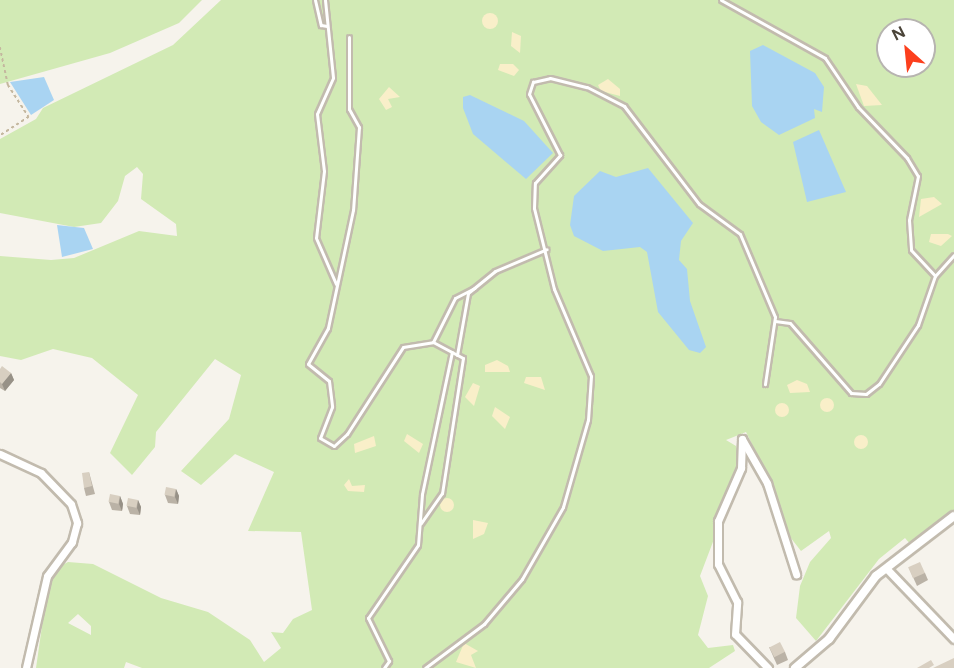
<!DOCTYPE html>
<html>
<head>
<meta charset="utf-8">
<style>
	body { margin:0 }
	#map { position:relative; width:954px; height:668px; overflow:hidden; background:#f6f3ec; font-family:Figtree,sans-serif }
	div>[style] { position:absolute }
	.green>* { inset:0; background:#d2eab5 }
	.sand>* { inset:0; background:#f9efc9 }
	.round { border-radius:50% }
	.water>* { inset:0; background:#a9d4f2 }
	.path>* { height:1.5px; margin-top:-0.75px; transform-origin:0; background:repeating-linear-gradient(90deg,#c4b79f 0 3px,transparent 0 6px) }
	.roads { filter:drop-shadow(2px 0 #c2bbae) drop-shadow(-2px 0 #c2bbae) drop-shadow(0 2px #c2bbae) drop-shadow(0 -2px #c2bbae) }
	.service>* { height:3px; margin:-1.5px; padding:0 1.5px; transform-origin:1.5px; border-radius:1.5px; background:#fff }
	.minor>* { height:7px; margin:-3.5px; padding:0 3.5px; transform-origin:3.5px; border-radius:3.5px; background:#fff }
	.tertiary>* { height:8px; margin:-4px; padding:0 4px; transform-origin:4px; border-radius:4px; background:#fff }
	.wall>* { inset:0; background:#bab2a6 }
	.shaded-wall>* { inset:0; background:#979187 }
	.building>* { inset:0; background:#d8cfc1; transform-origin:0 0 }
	span { translate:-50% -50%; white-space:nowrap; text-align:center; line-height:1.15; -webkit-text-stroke:5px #fff; paint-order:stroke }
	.north { position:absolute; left:876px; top:18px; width:60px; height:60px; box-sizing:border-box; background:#fff; border:2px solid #b7b4b0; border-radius:50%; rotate:333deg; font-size:16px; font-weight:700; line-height:24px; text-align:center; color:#4b4439 }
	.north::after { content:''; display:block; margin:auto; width:21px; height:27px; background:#fc3f1d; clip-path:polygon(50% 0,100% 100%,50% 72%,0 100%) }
</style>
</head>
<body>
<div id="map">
	<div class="green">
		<div style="clip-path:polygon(0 0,202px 0,179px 23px,110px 53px,0 84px)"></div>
		<div style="clip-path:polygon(evenodd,221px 0,954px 0,954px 512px,911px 545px,905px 538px,879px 559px,816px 641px,796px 618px,800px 586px,810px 562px,831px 538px,829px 531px,801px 551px,780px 524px,771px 483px,746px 432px,726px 440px,736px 446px,741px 468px,700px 576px,708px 596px,698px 635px,708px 648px,733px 645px,735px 651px,709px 668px,142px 668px,126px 662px,124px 668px,36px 668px,48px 584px,55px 569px,68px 562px,93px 564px,161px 598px,208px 612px,250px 640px,264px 662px,281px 648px,271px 632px,283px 633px,293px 619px,312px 610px,301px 532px,248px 531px,274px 472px,235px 454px,201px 485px,181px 471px,229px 419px,241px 375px,215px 359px,156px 432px,155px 447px,132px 475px,110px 453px,138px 395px,92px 358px,53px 349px,21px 360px,0 356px,0 256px,51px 260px,74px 258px,139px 231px,177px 236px,176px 224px,141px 199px,143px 174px,137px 167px,125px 176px,118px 201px,101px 223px,74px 227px,0 213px,0 139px,36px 119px,43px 108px,173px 45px,221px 0,888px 30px,924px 30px,924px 66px,888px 66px,888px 30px,221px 0,78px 614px,91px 626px,91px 635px,68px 623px,78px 614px)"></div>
	</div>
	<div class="sand">
		<div class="round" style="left:482px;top:13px;width:16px;height:16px"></div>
		<div style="clip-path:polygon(512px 32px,521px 36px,520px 53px,511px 46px)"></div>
		<div style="clip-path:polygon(513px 64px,519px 70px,514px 76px,498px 70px,500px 64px)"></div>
		<div style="clip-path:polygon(608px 79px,620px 89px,620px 96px,601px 91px,598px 85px)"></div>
		<div style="clip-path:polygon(856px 84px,867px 86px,882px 105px,864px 106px)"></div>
		<div style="clip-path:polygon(389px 87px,400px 97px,388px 99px,392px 107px,386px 110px,379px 99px)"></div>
		<div style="clip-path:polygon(934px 197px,942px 204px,919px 217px,921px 199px)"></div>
		<div style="clip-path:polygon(931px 234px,948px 234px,952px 236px,941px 246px,929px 242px)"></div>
		<div style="clip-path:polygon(497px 360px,508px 366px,510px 372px,485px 372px,485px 365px)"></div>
		<div style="clip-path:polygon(526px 377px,541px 377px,545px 390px,524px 383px)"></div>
		<div style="clip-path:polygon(797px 380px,807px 384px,810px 392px,790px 393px,787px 385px)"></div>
		<div style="clip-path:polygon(473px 383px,480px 386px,474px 406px,465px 397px)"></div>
		<div class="round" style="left:820px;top:398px;width:14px;height:14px"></div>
		<div class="round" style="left:775px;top:403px;width:14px;height:14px"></div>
		<div style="clip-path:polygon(495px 407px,510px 417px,505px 429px,492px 416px)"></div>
		<div style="clip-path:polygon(407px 434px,423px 444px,419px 453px,404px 441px)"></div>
		<div class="round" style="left:854px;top:435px;width:14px;height:14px"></div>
		<div style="clip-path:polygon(374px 436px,376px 446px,355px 453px,354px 444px)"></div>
		<div style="clip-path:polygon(349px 479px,352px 486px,365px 485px,364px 492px,348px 491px,344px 485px)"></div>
		<div class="round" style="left:440px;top:498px;width:14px;height:14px"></div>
		<div style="clip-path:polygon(473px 520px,488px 523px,484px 534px,473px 539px)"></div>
		<div style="clip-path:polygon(464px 643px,478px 651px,471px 655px,476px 668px,456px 662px)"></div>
	</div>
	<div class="water">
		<div style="clip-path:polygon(763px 45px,815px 73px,824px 87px,822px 112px,814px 109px,815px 118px,779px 135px,761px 122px,752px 106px,750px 51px)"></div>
		<div style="clip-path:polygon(44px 77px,54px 100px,31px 115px,10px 82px)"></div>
		<div style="clip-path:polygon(470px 95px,524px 121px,553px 153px,526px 179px,473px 134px,463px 108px,463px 97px)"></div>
		<div style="clip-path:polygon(819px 130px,846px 192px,807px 202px,793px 142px)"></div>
		<div style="clip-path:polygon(648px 168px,693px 223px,681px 241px,679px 260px,687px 269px,690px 301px,706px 347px,700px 353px,689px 350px,658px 312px,647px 252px,640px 247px,603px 251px,574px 236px,570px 225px,574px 196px,600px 171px,616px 177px)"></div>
		<div style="clip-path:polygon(57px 225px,84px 228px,93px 249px,62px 257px)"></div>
	</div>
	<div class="path">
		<div style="left:0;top:47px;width:39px;rotate:78deg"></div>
		<div style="left:8px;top:85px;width:38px;rotate:57deg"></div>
		<div style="left:29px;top:117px;width:35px;rotate:147deg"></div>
	</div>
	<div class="roads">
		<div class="service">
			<div style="left:315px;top:0;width:26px;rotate:77deg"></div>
			<div style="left:321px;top:25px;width:6px;rotate:9deg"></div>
			<div style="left:325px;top:0;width:78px;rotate:84.1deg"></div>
			<div style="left:333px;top:78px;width:39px;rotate:114deg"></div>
			<div style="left:317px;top:114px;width:57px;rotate:83deg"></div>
			<div style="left:324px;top:171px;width:67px;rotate:96.8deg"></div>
			<div style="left:316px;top:238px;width:50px;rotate:66.5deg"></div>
			<div style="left:721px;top:0;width:119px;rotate:29.1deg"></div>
			<div style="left:825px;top:58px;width:59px;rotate:56deg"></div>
			<div style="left:858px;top:107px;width:71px;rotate:46.1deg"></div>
			<div style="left:907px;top:158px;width:21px;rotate:59deg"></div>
			<div style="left:918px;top:176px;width:45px;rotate:101.6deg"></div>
			<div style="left:909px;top:220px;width:30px;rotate:86deg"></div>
			<div style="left:911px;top:250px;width:35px;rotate:47deg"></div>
			<div style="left:349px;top:37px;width:72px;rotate:90deg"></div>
			<div style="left:349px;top:109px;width:21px;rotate:61deg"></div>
			<div style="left:359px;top:127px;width:83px;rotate:94.1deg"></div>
			<div style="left:353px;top:210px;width:121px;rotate:102deg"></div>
			<div style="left:328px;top:328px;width:41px;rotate:119.1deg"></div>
			<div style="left:308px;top:364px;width:27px;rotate:39deg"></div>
			<div style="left:329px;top:381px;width:26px;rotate:83deg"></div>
			<div style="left:332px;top:407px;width:33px;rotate:111deg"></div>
			<div style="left:320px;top:438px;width:16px;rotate:30deg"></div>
			<div style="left:334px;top:446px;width:18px;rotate:-43deg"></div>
			<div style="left:347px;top:434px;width:103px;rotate:-57.2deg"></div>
			<div style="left:403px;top:347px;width:30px;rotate:-9deg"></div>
			<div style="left:433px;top:342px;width:34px;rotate:28deg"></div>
			<div style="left:463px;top:358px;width:137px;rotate:98.8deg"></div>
			<div style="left:442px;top:493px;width:37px;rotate:125deg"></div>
			<div style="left:775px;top:321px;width:15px;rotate:8deg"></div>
			<div style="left:790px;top:323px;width:93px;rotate:48.9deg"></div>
			<div style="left:851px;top:393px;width:15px;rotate:4deg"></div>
			<div style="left:866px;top:394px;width:16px;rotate:-38deg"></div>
			<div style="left:879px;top:384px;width:71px;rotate:-56.5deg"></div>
			<div style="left:918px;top:325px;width:52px;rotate:-70.9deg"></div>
			<div style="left:935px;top:276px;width:28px;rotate:-48deg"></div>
			<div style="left:433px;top:342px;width:49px;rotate:-63.4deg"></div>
			<div style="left:455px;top:298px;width:22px;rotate:-27deg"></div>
			<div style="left:457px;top:355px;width:63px;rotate:-79.9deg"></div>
			<div style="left:468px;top:293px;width:35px;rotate:-39deg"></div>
			<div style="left:495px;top:271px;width:56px;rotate:-22.9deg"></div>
			<div style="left:384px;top:668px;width:9px;rotate:-54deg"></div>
			<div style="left:389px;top:661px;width:48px;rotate:-116deg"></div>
			<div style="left:368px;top:618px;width:88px;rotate:-55.6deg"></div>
			<div style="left:418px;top:545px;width:51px;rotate:-85.5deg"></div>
			<div style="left:422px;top:494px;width:145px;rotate:-78.1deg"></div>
			<div style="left:425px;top:668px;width:74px;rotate:-36.7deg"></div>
			<div style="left:484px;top:624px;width:59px;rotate:-49.8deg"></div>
			<div style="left:522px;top:579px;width:83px;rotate:-60.3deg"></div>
			<div style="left:563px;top:507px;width:91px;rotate:-74deg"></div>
			<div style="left:588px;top:420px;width:44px;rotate:-86.1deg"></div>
			<div style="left:591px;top:376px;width:95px;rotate:-113deg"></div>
			<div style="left:554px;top:289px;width:83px;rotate:-103.9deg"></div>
			<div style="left:534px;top:208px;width:25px;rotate:-88deg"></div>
			<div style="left:535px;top:183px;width:38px;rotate:-48deg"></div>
			<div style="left:560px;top:155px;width:68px;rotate:-116.9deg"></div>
			<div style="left:529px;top:94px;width:13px;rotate:-72deg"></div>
			<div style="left:533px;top:82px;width:17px;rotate:-13deg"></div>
			<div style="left:550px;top:78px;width:38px;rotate:14deg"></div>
			<div style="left:587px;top:87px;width:42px;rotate:27.2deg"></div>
			<div style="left:624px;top:106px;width:123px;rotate:52.6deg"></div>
			<div style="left:699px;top:204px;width:51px;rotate:36.2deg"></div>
			<div style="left:740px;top:234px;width:90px;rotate:67.1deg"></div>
			<div style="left:775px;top:317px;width:68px;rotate:98.5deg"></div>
		</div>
		<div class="minor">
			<div style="left:0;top:454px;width:45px;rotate:24.9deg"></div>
			<div style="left:41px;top:473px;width:43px;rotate:45.9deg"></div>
			<div style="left:71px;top:504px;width:20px;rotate:72deg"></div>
			<div style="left:77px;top:523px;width:20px;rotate:105deg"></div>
			<div style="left:72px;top:542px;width:42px;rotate:126.3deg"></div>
			<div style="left:47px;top:576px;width:94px;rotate:102.9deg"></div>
			<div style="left:886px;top:568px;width:98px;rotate:46.2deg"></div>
			<div style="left:768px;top:668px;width:47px;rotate:-134.1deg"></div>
			<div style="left:735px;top:634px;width:32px;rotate:-86deg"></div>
			<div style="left:737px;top:602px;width:42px;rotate:-116.6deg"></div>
			<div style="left:718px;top:564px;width:43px;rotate:-90deg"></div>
			<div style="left:718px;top:521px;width:58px;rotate:-66.5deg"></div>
			<div style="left:741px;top:468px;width:29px;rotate:-88deg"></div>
			<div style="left:742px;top:439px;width:51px;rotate:60.4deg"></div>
			<div style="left:767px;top:483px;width:96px;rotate:72.3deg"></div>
		</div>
		<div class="tertiary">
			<div style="left:795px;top:668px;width:45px;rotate:-40.5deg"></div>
			<div style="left:829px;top:639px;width:79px;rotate:-53.3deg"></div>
			<div style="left:876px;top:576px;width:98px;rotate:-37.6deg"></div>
		</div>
	</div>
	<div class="wall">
		<div style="clip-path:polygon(0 369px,11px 373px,14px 380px,5px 391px,0 388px)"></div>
		<div style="clip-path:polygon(89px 472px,95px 494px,86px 496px,84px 488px)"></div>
		<div style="clip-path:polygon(176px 489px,179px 496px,178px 504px,168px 503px,165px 495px)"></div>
		<div style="clip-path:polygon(120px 496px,123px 504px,122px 511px,112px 510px,109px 502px)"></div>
		<div style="clip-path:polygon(138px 500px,141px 507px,140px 515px,130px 514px,127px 506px)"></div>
		<div style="clip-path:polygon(909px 568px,925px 573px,928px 580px,917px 586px)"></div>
		<div style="clip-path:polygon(769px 647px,785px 652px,788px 660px,777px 665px)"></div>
	</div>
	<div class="shaded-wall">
		<div style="clip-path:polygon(11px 373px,14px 380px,5px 391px,2px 384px)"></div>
		<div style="clip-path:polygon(176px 489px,179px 496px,178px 504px,175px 497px)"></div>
		<div style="clip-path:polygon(120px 496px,123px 504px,122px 511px,119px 504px)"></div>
		<div style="clip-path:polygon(138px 500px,141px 507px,140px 515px,137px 508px)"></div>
	</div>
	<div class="building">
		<div style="clip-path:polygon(2px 366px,11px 373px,2px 384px,0 382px,0 369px)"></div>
		<div style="clip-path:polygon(89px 472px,92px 486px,84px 488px,82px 473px)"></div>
		<div style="left:166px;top:487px;width:10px;height:8px;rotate:11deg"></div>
		<div style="left:110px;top:494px;width:10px;height:8px;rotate:11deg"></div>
		<div style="left:128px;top:498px;width:10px;height:8px;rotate:11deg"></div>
		<div style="left:920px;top:562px;width:12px;height:13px;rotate:66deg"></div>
		<div style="left:780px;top:642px;width:11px;height:12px;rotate:63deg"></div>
		<div style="clip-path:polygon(954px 658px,954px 668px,933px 668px)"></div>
		<div style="clip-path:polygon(931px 660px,934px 665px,929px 668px,917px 668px)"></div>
	</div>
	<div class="north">N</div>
</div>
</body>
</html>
